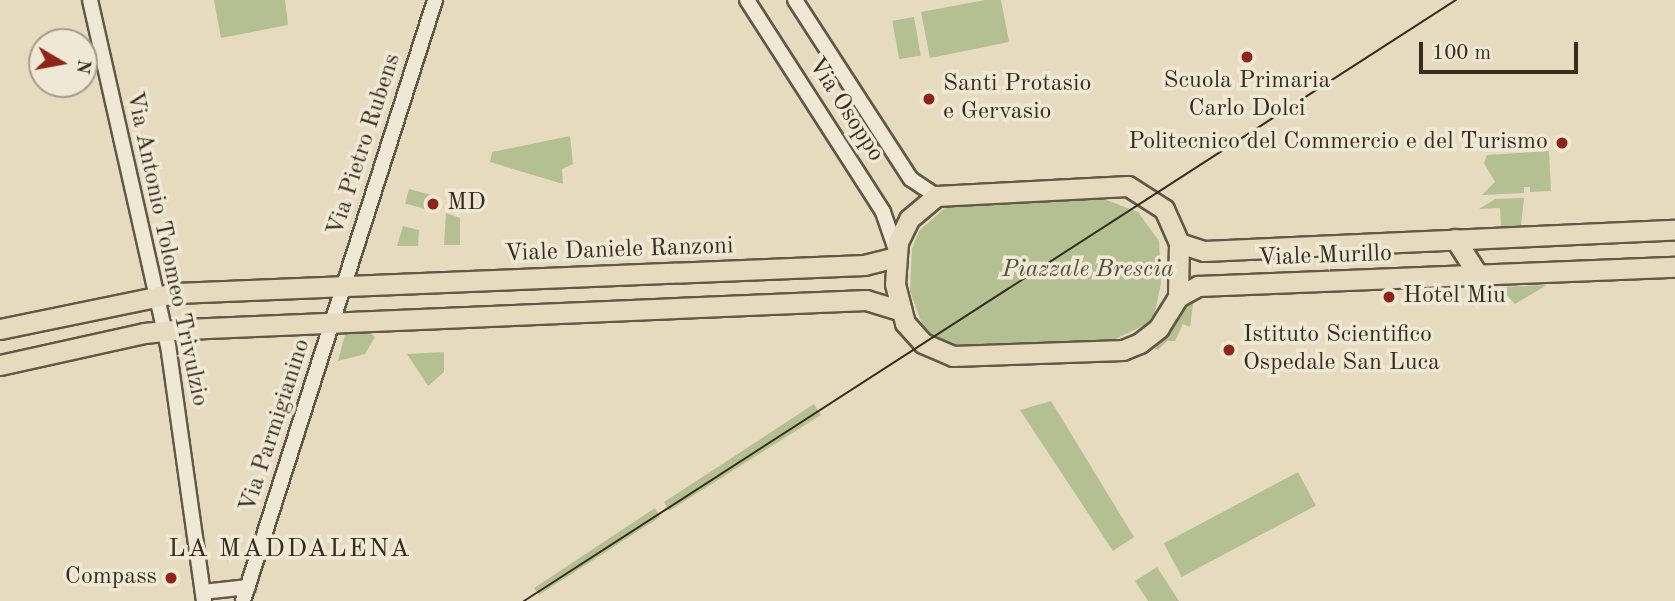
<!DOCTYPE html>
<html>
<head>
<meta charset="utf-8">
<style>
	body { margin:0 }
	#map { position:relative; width:1675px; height:601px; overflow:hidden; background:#e6dbbf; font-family:"Old Standard TT",serif }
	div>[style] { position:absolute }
	.green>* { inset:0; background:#b5c092; transform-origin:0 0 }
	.roads { filter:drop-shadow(2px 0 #625847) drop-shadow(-2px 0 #625847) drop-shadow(0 2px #625847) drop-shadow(0 -2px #625847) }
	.minor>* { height:14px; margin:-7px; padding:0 7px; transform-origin:7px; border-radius:7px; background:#efe8d5 }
	.major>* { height:19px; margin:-9.5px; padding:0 9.5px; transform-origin:9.5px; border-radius:9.5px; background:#e6dbbf }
	.tram>* { height:2px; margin:-1px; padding:0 1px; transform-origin:1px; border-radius:1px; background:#362c1f }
	.dots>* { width:19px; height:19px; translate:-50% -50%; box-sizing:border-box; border:4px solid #efe8d5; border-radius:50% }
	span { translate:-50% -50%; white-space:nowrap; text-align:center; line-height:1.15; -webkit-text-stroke:7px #efe8d5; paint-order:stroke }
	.poi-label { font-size:24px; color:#362c1f }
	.left { translate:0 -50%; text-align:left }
	.right { translate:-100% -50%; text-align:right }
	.street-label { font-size:24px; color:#362c1f }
	.park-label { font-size:24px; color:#56513c; font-style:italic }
	.neighbourhood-label { font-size:26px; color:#362c1f; letter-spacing:2px }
	.north { position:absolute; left:28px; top:28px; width:70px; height:70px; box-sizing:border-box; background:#efe8d5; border:2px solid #a59d8c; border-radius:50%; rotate:100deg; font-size:19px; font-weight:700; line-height:28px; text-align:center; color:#362c1f }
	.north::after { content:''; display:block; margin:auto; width:24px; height:32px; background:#8f2418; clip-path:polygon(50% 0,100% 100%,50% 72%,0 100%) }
	.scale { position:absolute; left:1419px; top:42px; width:159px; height:32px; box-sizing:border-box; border:4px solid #362c1f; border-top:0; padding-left:9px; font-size:21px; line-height:24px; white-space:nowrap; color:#362c1f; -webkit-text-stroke:5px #efe8d5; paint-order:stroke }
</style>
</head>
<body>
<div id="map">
	<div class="green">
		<div style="clip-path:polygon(214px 0,285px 0,288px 25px,221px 38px)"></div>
		<div style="clip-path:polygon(985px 0,1001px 0,1009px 42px,930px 58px,921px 12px)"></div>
		<div style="left:914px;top:17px;width:39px;height:22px;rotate:80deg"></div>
		<div style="clip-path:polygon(570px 136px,573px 164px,562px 169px,563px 184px,490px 162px,492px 152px)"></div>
		<div style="clip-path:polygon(1549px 151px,1551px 191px,1530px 192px,1530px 187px,1524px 187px,1524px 193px,1482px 195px,1495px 182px,1484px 163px,1487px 155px)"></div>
		<div style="left:409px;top:189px;width:23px;height:15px;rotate:15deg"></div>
		<div style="clip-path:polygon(1101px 198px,1138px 212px,1159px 241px,1161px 283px,1155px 312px,1147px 324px,1111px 341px,966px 347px,937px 340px,922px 324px,910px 291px,912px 249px,919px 231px,946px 207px)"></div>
		<div style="clip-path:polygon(1524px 198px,1521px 226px,1501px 227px,1500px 208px,1479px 209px,1495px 199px)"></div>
		<div style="clip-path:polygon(446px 213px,460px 218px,460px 245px,444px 245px)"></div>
		<div style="clip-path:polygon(403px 226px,419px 230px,418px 246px,397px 246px)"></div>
		<div style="clip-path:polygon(1547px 285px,1515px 304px,1502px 290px,1504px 287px)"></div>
		<div style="clip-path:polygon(1200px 292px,1200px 298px,1194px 298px,1190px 327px,1183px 324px,1175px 341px,1167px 341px,1158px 350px,1151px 347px,1179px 308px)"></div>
		<div style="clip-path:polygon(368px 331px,375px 337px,365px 354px,338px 361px,345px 334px)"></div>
		<div style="clip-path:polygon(444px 352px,444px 372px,428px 386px,407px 354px)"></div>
		<div style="clip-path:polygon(1051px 401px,1134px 537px,1113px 551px,1020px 410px)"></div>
		<div style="clip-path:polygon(814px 404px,821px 415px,669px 511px,664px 502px)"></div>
		<div style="left:1298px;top:472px;width:38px;height:152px;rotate:62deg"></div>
		<div style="clip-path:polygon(655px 508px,660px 517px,539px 595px,534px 588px)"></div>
		<div style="clip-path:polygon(1157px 567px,1179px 601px,1148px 601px,1135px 581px)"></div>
	</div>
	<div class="roads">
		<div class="minor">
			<div style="left:90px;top:0;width:354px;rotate:77.3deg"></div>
			<div style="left:168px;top:345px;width:259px;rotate:82deg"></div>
			<div style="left:747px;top:0;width:252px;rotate:57.3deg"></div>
			<div style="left:883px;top:212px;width:39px;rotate:71deg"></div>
			<div style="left:795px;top:0;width:213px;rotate:57.1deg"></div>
			<div style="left:911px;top:179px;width:30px;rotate:34deg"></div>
			<div style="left:203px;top:592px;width:45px;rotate:-6.3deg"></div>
			<div style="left:243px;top:601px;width:631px;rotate:-72.28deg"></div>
		</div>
		<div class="major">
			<div style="left:1128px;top:186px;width:43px;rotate:32.6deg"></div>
			<div style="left:1164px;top:209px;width:37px;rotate:66deg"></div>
			<div style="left:1179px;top:243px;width:54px;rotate:91.1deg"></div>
			<div style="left:1178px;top:297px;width:36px;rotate:122deg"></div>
			<div style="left:1159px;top:328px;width:24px;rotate:142deg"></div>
			<div style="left:1140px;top:343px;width:18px;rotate:158deg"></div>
			<div style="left:1123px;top:350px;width:170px;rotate:178deg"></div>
			<div style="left:953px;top:356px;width:33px;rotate:-157deg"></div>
			<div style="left:923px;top:343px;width:27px;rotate:-132deg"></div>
			<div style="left:905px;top:323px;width:40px;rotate:-104.4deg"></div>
			<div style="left:895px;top:284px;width:42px;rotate:-85.9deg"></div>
			<div style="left:898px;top:242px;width:25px;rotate:-64deg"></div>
			<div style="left:909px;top:219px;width:35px;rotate:-40deg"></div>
			<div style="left:936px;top:196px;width:192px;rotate:-3deg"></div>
			<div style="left:1455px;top:239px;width:43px;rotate:57.4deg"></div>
			<div style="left:1179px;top:243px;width:26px;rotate:18deg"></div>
			<div style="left:1204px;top:251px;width:471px;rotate:-2.6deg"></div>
			<div style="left:1178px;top:297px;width:23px;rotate:-29deg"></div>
			<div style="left:1198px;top:286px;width:477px;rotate:-2.3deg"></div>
			<div style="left:0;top:329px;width:180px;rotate:-11.6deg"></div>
			<div style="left:176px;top:293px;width:689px;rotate:-2.33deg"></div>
			<div style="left:864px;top:265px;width:32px;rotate:-14deg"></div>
			<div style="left:0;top:365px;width:148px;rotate:-12.5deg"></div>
			<div style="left:144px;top:333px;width:41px;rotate:-5.6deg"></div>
			<div style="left:185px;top:329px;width:682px;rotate:-2.44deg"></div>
			<div style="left:866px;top:300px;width:34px;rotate:17deg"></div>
		</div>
	</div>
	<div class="tram">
		<div style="left:524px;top:601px;width:1109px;rotate:-32.82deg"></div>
	</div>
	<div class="dots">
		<div style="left:1247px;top:57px;background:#8f2418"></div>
		<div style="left:929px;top:99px;background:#8f2418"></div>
		<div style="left:1562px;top:143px;background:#8f2418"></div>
		<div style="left:433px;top:204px;background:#8f2418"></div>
		<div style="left:1389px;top:297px;background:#8f2418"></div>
		<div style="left:1229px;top:350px;background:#8f2418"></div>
		<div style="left:171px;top:578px;background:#8f2418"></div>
	</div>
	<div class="poi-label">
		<span style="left:1247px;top:96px">Scuola Primaria<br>Carlo Dolci</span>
		<span class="left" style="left:943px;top:99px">Santi Protasio<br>e Gervasio</span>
		<span class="right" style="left:1548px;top:143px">Politecnico del Commercio e del Turismo</span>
		<span class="left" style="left:447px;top:204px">MD</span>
		<span class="left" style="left:1403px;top:297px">Hotel Miu</span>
		<span class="left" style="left:1243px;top:350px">Istituto Scientifico<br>Ospedale San Luca</span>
		<span class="right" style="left:157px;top:578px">Compass</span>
	</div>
	<div class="street-label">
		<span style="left:845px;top:110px;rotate:57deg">Via Osoppo</span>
		<span style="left:365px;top:145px;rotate:-72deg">Via Pietro Rubens</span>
		<span style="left:166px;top:249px;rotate:78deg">Via Antonio Tolomeo Trivulzio</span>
		<span style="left:619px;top:251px;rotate:-2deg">Viale Daniele Ranzoni</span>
		<span style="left:1325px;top:257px;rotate:-2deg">Viale Murillo</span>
		<span style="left:276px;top:426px;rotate:-72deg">Via Parmigianino</span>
	</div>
	<div class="park-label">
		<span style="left:1088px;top:271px">Piazzale Brescia</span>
	</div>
	<div class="neighbourhood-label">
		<span style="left:290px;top:550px">LA MADDALENA</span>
	</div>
	<div class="north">N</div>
	<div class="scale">100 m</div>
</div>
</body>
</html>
